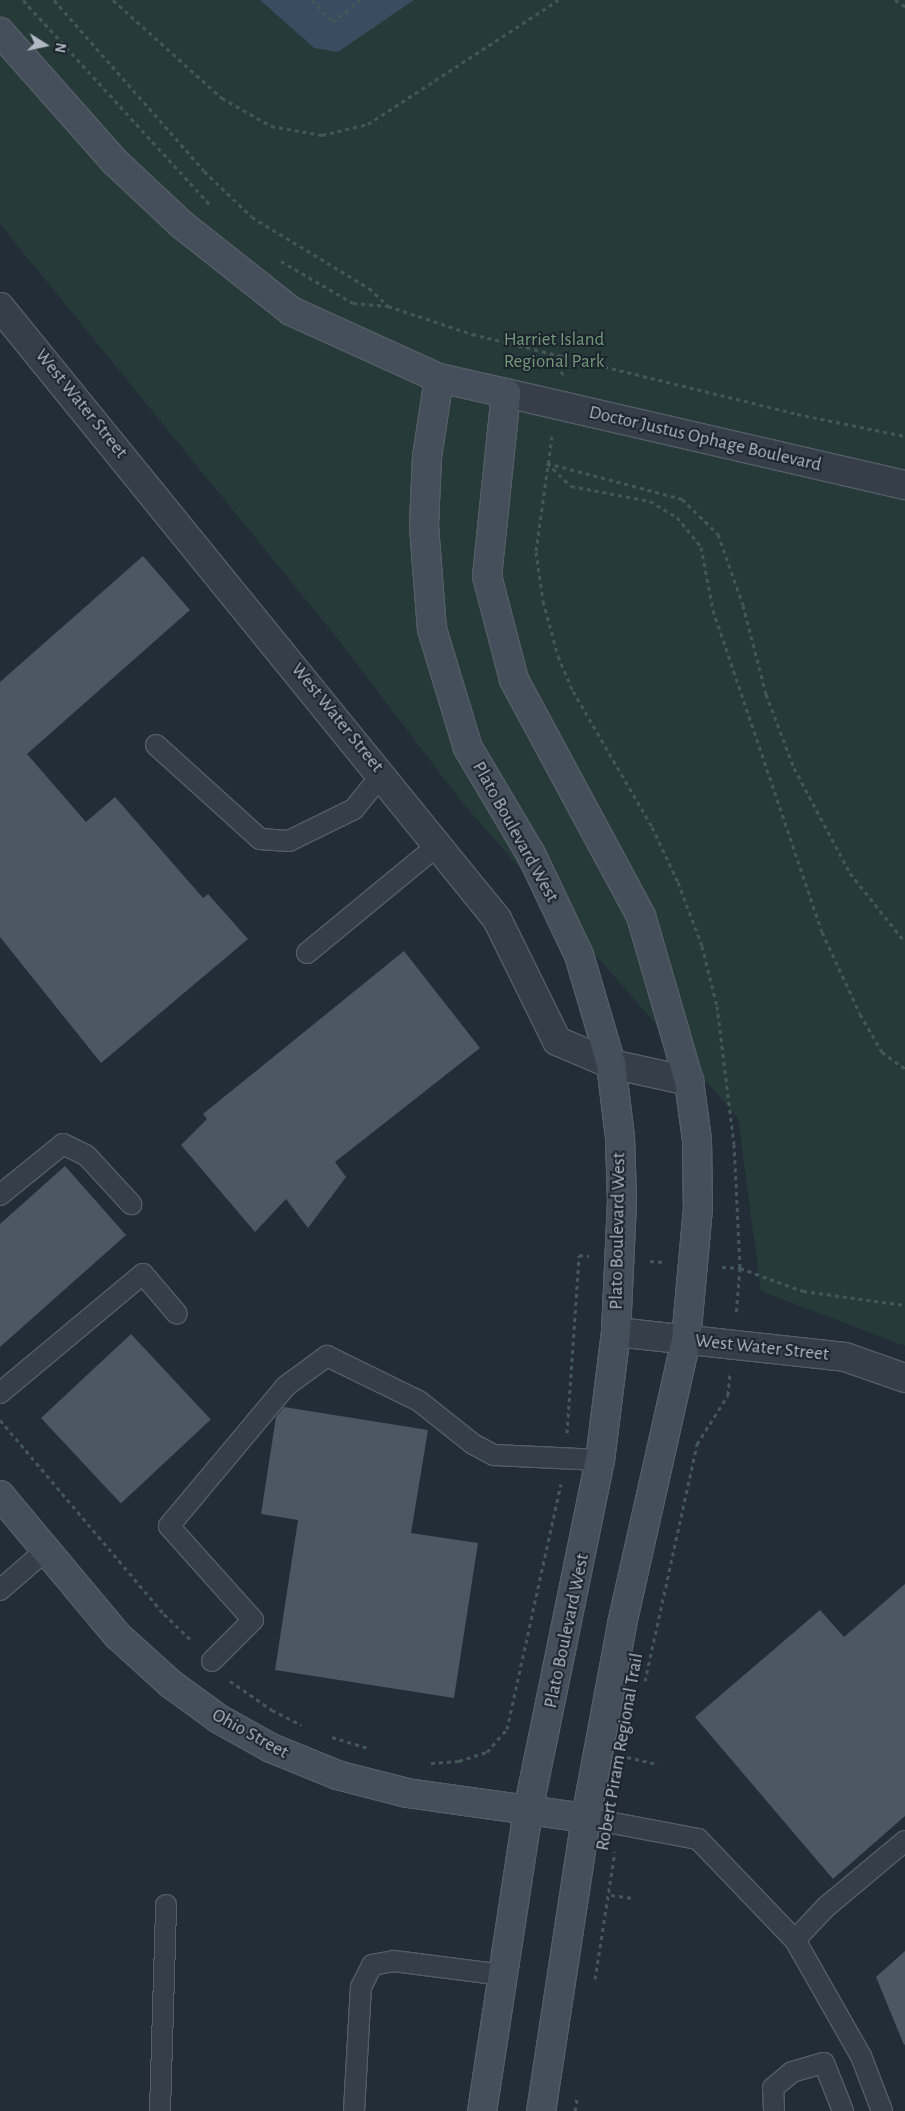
<!DOCTYPE html>
<html>
<head>
<meta charset="utf-8">
<style>
	body { margin:0 }
	#map { position:relative; width:905px; height:2111px; overflow:hidden; background:#232d38; font-family:"Alegreya Sans",sans-serif }
	div>[style] { position:absolute }
	.green>* { inset:0; background:#263a3a }
	.water>* { inset:0; background:#394c60 }
	.building>* { inset:0; background:#4b5763; transform-origin:0 0 }
	.path>* { height:3px; margin-top:-1.5px; transform-origin:0; background:repeating-linear-gradient(90deg,#445758 0 4px,transparent 0 8px) }
	.roads { filter:drop-shadow(1px 0 #545d66) drop-shadow(-1px 0 #545d66) drop-shadow(0 1px #545d66) drop-shadow(0 -1px #545d66) }
	.lane>* { height:20px; margin:-10px; padding:0 10px; transform-origin:10px; border-radius:10px; background:#363f48 }
	.street>* { height:28px; margin:-14px; padding:0 14px; transform-origin:14px; border-radius:14px; background:#363f48 }
	.secondary>* { height:28px; margin:-14px; padding:0 14px; transform-origin:14px; border-radius:14px; background:#454e5b }
	span { translate:-50% -50%; white-space:nowrap; text-align:center; line-height:1.15; -webkit-text-stroke:4px #1c242d; paint-order:stroke }
	.park-label { font-size:19px; color:#719878 }
	.street-label { font-size:19px; color:#b1bac4 }
	.north { position:absolute; left:20px; top:20px; width:50px; height:50px; -webkit-text-stroke:4px #1c242d; paint-order:stroke; rotate:100deg; font-size:14px; font-weight:700; line-height:20px; text-align:center; color:#b1bac4 }
	.north::after { content:''; display:block; margin:auto; width:18px; height:22px; background:#b1bac4; clip-path:polygon(50% 0,100% 100%,50% 72%,0 100%) }
</style>
</head>
<body>
<div id="map">
	<div class="green">
		<div style="clip-path:polygon(0 0,905px 0,905px 1346px,761px 1291px,738px 1118px,461px 801px,337px 638px,0 224px)"></div>
	</div>
	<div class="water">
		<div style="clip-path:polygon(260px 0,414px 0,338px 52px,314px 48px)"></div>
	</div>
	<div class="building">
		<div style="clip-path:polygon(143px 556px,190px 610px,27px 754px,86px 822px,115px 797px,203px 898px,208px 894px,248px 939px,101px 1063px,0 937px,0 682px)"></div>
		<div style="clip-path:polygon(404px 951px,480px 1048px,335px 1162px,346px 1177px,308px 1228px,286px 1199px,255px 1232px,181px 1145px,207px 1119px,203px 1114px)"></div>
		<div style="clip-path:polygon(65px 1166px,126px 1235px,0 1347px,0 1224px)"></div>
		<div style="left:131px;top:1334px;width:117px;height:123px;rotate:47deg"></div>
		<div style="clip-path:polygon(284px 1407px,428px 1430px,411px 1533px,478px 1543px,454px 1698px,275px 1670px,298px 1520px,261px 1514px,276px 1417px)"></div>
		<div style="clip-path:polygon(905px 1584px,905px 1816px,833px 1879px,695px 1717px,820px 1610px,844px 1637px)"></div>
		<div style="clip-path:polygon(905px 1951px,905px 2044px,904px 2045px,876px 1977px)"></div>
	</div>
	<div class="path">
		<div style="left:23px;top:0;width:277px;rotate:47.6deg"></div>
		<div style="left:54px;top:0;width:227px;rotate:48.7deg"></div>
		<div style="left:204px;top:171px;width:66px;rotate:43.8deg"></div>
		<div style="left:252px;top:217px;width:137px;rotate:31.3deg"></div>
		<div style="left:369px;top:288px;width:26px;rotate:43deg"></div>
		<div style="left:113px;top:0;width:147px;rotate:42deg"></div>
		<div style="left:222px;top:98px;width:56px;rotate:29.7deg"></div>
		<div style="left:271px;top:126px;width:52px;rotate:10deg"></div>
		<div style="left:322px;top:135px;width:47px;rotate:-13.4deg"></div>
		<div style="left:368px;top:124px;width:227px;rotate:-33.1deg"></div>
		<div style="left:312px;top:0;width:30px;rotate:46deg"></div>
		<div style="left:333px;top:22px;width:35px;rotate:-39deg"></div>
		<div style="left:895px;top:0;width:12px;rotate:31deg"></div>
		<div style="left:281px;top:261px;width:83px;rotate:30.3deg"></div>
		<div style="left:353px;top:303px;width:35px;rotate:5deg"></div>
		<div style="left:388px;top:306px;width:89px;rotate:18.4deg"></div>
		<div style="left:472px;top:334px;width:335px;rotate:13.8deg"></div>
		<div style="left:797px;top:414px;width:110px;rotate:11.5deg"></div>
		<div style="left:562px;top:375px;width:21px;rotate:-85deg"></div>
		<div style="left:552px;top:436px;width:117px;rotate:97.9deg"></div>
		<div style="left:536px;top:552px;width:49px;rotate:81.9deg"></div>
		<div style="left:543px;top:601px;width:57px;rotate:74.7deg"></div>
		<div style="left:558px;top:656px;width:38px;rotate:67deg"></div>
		<div style="left:573px;top:691px;width:157px;rotate:59.8deg"></div>
		<div style="left:652px;top:827px;width:61px;rotate:64.7deg"></div>
		<div style="left:678px;top:882px;width:68px;rotate:69.4deg"></div>
		<div style="left:702px;top:946px;width:62px;rotate:76deg"></div>
		<div style="left:717px;top:1006px;width:139px;rotate:83deg"></div>
		<div style="left:734px;top:1144px;width:124px;rotate:87.2deg"></div>
		<div style="left:740px;top:1268px;width:48px;rotate:94.8deg"></div>
		<div style="left:547px;top:463px;width:33px;rotate:44deg"></div>
		<div style="left:571px;top:486px;width:80px;rotate:10.8deg"></div>
		<div style="left:650px;top:501px;width:31px;rotate:31deg"></div>
		<div style="left:677px;top:517px;width:38px;rotate:51deg"></div>
		<div style="left:701px;top:547px;width:64px;rotate:79.2deg"></div>
		<div style="left:713px;top:610px;width:340px;rotate:71.3deg"></div>
		<div style="left:822px;top:932px;width:90px;rotate:65.1deg"></div>
		<div style="left:860px;top:1014px;width:44px;rotate:59.9deg"></div>
		<div style="left:882px;top:1052px;width:29px;rotate:36deg"></div>
		<div style="left:547px;top:463px;width:140px;rotate:14.9deg"></div>
		<div style="left:682px;top:499px;width:50px;rotate:44.2deg"></div>
		<div style="left:718px;top:534px;width:75px;rotate:70.6deg"></div>
		<div style="left:743px;top:605px;width:92px;rotate:75.5deg"></div>
		<div style="left:766px;top:694px;width:79px;rotate:69.3deg"></div>
		<div style="left:794px;top:768px;width:119px;rotate:61.9deg"></div>
		<div style="left:850px;top:873px;width:88px;rotate:51.4deg"></div>
		<div style="left:650px;top:1261px;width:14px;rotate:4deg"></div>
		<div style="left:722px;top:1267px;width:18px;rotate:3deg"></div>
		<div style="left:740px;top:1268px;width:67px;rotate:20.1deg"></div>
		<div style="left:803px;top:1291px;width:103px;rotate:7.8deg"></div>
		<div style="left:0;top:1420px;width:254px;rotate:49.8deg"></div>
		<div style="left:164px;top:1614px;width:40px;rotate:44deg"></div>
		<div style="left:567px;top:1433px;width:178px;rotate:-86.1deg"></div>
		<div style="left:579px;top:1255px;width:10px;rotate:6deg"></div>
		<div style="left:230px;top:1681px;width:51px;rotate:34.6deg"></div>
		<div style="left:272px;top:1710px;width:33px;rotate:27deg"></div>
		<div style="left:645px;top:1681px;width:243px;rotate:-77.6deg"></div>
		<div style="left:697px;top:1444px;width:58px;rotate:-57.7deg"></div>
		<div style="left:728px;top:1395px;width:21px;rotate:-85deg"></div>
		<div style="left:332px;top:1737px;width:37px;rotate:17deg"></div>
		<div style="left:627px;top:1757px;width:32px;rotate:13deg"></div>
		<div style="left:431px;top:1763px;width:28px;rotate:-4deg"></div>
		<div style="left:459px;top:1761px;width:29px;rotate:-18deg"></div>
		<div style="left:487px;top:1752px;width:30px;rotate:-49deg"></div>
		<div style="left:507px;top:1729px;width:251px;rotate:-77.6deg"></div>
		<div style="left:611px;top:1895px;width:22px;rotate:8deg"></div>
		<div style="left:595px;top:1979px;width:129px;rotate:-81.1deg"></div>
		<div style="left:575px;top:2111px;width:13px;rotate:-81deg"></div>
	</div>
	<div class="roads">
		<div class="lane">
			<div style="left:156px;top:745px;width:140px;rotate:42.1deg"></div>
			<div style="left:260px;top:839px;width:29px;rotate:4deg"></div>
			<div style="left:289px;top:841px;width:72px;rotate:-26.2deg"></div>
			<div style="left:354px;top:809px;width:45px;rotate:-51.3deg"></div>
			<div style="left:307px;top:953px;width:171px;rotate:-39.5deg"></div>
			<div style="left:0;top:1195px;width:81px;rotate:-39deg"></div>
			<div style="left:63px;top:1144px;width:25px;rotate:26deg"></div>
			<div style="left:86px;top:1155px;width:67px;rotate:47.4deg"></div>
			<div style="left:0;top:1393px;width:186px;rotate:-39.8deg"></div>
			<div style="left:143px;top:1274px;width:52px;rotate:49.6deg"></div>
			<div style="left:0;top:1590px;width:61px;rotate:-41deg"></div>
			<div style="left:212px;top:1661px;width:58px;rotate:-45deg"></div>
			<div style="left:253px;top:1620px;width:126px;rotate:-131.8deg"></div>
			<div style="left:169px;top:1526px;width:182px;rotate:-50.1deg"></div>
			<div style="left:286px;top:1386px;width:51px;rotate:-36.2deg"></div>
			<div style="left:327px;top:1356px;width:102px;rotate:26.1deg"></div>
			<div style="left:419px;top:1401px;width:69px;rotate:38.5deg"></div>
			<div style="left:473px;top:1444px;width:24px;rotate:28deg"></div>
			<div style="left:494px;top:1455px;width:106px;rotate:2.7deg"></div>
			<div style="left:586px;top:1818px;width:114px;rotate:10.6deg"></div>
			<div style="left:698px;top:1839px;width:140px;rotate:46.2deg"></div>
			<div style="left:795px;top:1940px;width:45px;rotate:-46.8deg"></div>
			<div style="left:826px;top:1907px;width:103px;rotate:-39.9deg"></div>
			<div style="left:795px;top:1940px;width:133px;rotate:60.4deg"></div>
			<div style="left:861px;top:2056px;width:59px;rotate:69.1deg"></div>
			<div style="left:160px;top:2111px;width:206px;rotate:-88.3deg"></div>
			<div style="left:354px;top:2111px;width:124px;rotate:-86.8deg"></div>
			<div style="left:361px;top:1987px;width:25px;rotate:-63deg"></div>
			<div style="left:372px;top:1965px;width:22px;rotate:-10deg"></div>
			<div style="left:394px;top:1961px;width:110px;rotate:7.3deg"></div>
			<div style="left:774px;top:2111px;width:23px;rotate:-92deg"></div>
			<div style="left:773px;top:2088px;width:25px;rotate:-40deg"></div>
			<div style="left:792px;top:2072px;width:33px;rotate:-16deg"></div>
			<div style="left:824px;top:2063px;width:52px;rotate:68.4deg"></div>
		</div>
		<div class="street">
			<div style="left:0;top:307px;width:788px;rotate:50.92deg"></div>
			<div style="left:497px;top:919px;width:136px;rotate:63.8deg"></div>
			<div style="left:557px;top:1041px;width:59px;rotate:23.1deg"></div>
			<div style="left:611px;top:1064px;width:80px;rotate:12.3deg"></div>
			<div style="left:506px;top:393px;width:409px;rotate:13deg"></div>
			<div style="left:616px;top:1332px;width:230px;rotate:6.2deg"></div>
			<div style="left:845px;top:1357px;width:64px;rotate:19.3deg"></div>
		</div>
		<div class="secondary">
			<div style="left:0;top:32px;width:172px;rotate:48.5deg"></div>
			<div style="left:114px;top:161px;width:92px;rotate:43.2deg"></div>
			<div style="left:181px;top:224px;width:140px;rotate:38.3deg"></div>
			<div style="left:291px;top:311px;width:162px;rotate:24.4deg"></div>
			<div style="left:439px;top:378px;width:69px;rotate:12.6deg"></div>
			<div style="left:506px;top:393px;width:184px;rotate:95.9deg"></div>
			<div style="left:487px;top:576px;width:107px;rotate:75.4deg"></div>
			<div style="left:514px;top:680px;width:268px;rotate:61.7deg"></div>
			<div style="left:641px;top:916px;width:172px;rotate:73.8deg"></div>
			<div style="left:689px;top:1081px;width:60px;rotate:82.3deg"></div>
			<div style="left:697px;top:1140px;width:68px;rotate:89.2deg"></div>
			<div style="left:698px;top:1208px;width:133px;rotate:95.2deg"></div>
			<div style="left:686px;top:1340px;width:292px;rotate:102.7deg"></div>
			<div style="left:622px;top:1625px;width:196px;rotate:100.6deg"></div>
			<div style="left:586px;top:1818px;width:296px;rotate:98.7deg"></div>
			<div style="left:439px;top:378px;width:80px;rotate:98.6deg"></div>
			<div style="left:427px;top:457px;width:69px;rotate:92.5deg"></div>
			<div style="left:424px;top:526px;width:103px;rotate:85.6deg"></div>
			<div style="left:432px;top:629px;width:124px;rotate:73.2deg"></div>
			<div style="left:468px;top:748px;width:123px;rotate:59.3deg"></div>
			<div style="left:531px;top:854px;width:112px;rotate:64.6deg"></div>
			<div style="left:579px;top:955px;width:114px;rotate:73.6deg"></div>
			<div style="left:611px;top:1064px;width:74px;rotate:83deg"></div>
			<div style="left:620px;top:1137px;width:64px;rotate:88.2deg"></div>
			<div style="left:622px;top:1201px;width:131px;rotate:92.6deg"></div>
			<div style="left:616px;top:1332px;width:129px;rotate:97.1deg"></div>
			<div style="left:600px;top:1460px;width:358px;rotate:101.6deg"></div>
			<div style="left:528px;top:1811px;width:304px;rotate:98.7deg"></div>
			<div style="left:0;top:1495px;width:184px;rotate:50.1deg"></div>
			<div style="left:118px;top:1636px;width:72px;rotate:42.2deg"></div>
			<div style="left:171px;top:1684px;width:59px;rotate:36.1deg"></div>
			<div style="left:219px;top:1719px;width:60px;rotate:29.1deg"></div>
			<div style="left:271px;top:1748px;width:71px;rotate:22.2deg"></div>
			<div style="left:337px;top:1775px;width:72px;rotate:14.4deg"></div>
			<div style="left:407px;top:1793px;width:181px;rotate:8deg"></div>
		</div>
	</div>
	<div class="park-label">
		<span style="left:554px;top:351px">Harriet Island<br>Regional Park</span>
	</div>
	<div class="street-label">
		<span style="left:81px;top:404px;rotate:51deg">West Water Street</span>
		<span style="left:705px;top:439px;rotate:13deg">Doctor Justus Ophage Boulevard</span>
		<span style="left:337px;top:718px;rotate:51deg">West Water Street</span>
		<span style="left:515px;top:832px;rotate:61deg">Plato Boulevard West</span>
		<span style="left:618px;top:1231px;rotate:-89deg">Plato Boulevard West</span>
		<span style="left:762px;top:1348px;rotate:6deg">West Water Street</span>
		<span style="left:567px;top:1631px;rotate:-78deg">Plato Boulevard West</span>
		<span style="left:250px;top:1734px;rotate:29deg">Ohio Street</span>
		<span style="left:620px;top:1752px;rotate:-80deg">Robert Piram Regional Trail</span>
	</div>
	<div class="north">N</div>
</div>
</body>
</html>
